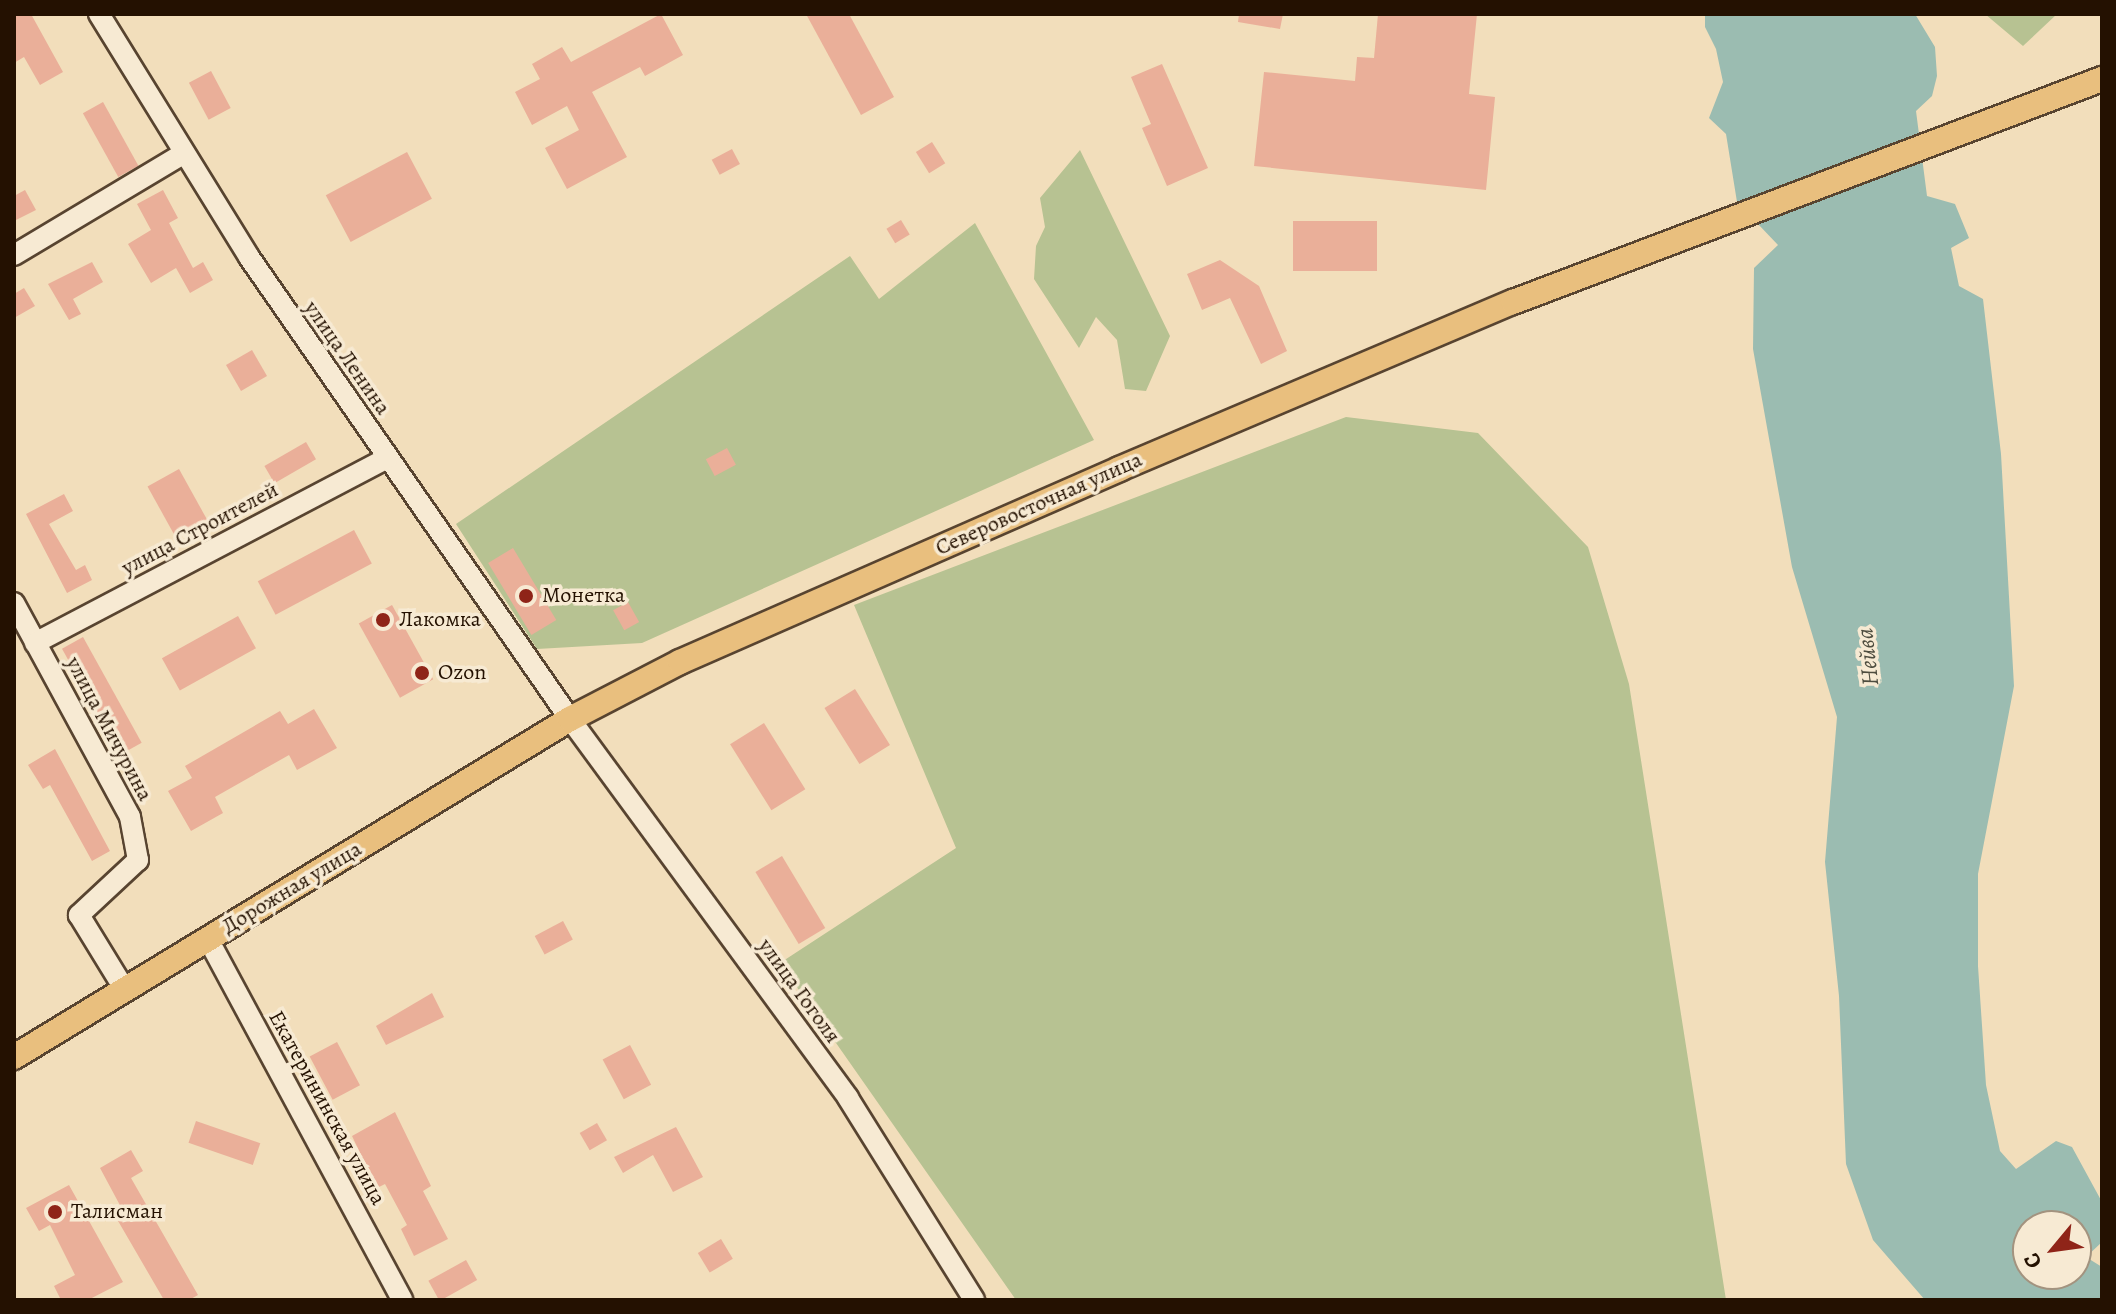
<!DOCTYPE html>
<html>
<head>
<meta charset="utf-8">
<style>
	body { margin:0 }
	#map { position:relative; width:2116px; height:1314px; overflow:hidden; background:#f2debb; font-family:Alegreya,serif }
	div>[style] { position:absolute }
	.green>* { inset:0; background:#b7c292 }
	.water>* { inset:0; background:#9bbcb1 }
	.building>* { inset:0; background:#eaaf99; transform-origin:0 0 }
	.roads { filter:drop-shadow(2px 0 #584430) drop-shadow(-2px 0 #584430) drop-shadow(0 2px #584430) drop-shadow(0 -2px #584430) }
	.minor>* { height:20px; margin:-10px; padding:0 10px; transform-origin:10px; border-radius:10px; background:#f7ead3 }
	.major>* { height:24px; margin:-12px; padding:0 12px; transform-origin:12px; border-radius:12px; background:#e9bf7e }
	.dots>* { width:22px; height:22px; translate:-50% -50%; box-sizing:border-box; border:4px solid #f7ead3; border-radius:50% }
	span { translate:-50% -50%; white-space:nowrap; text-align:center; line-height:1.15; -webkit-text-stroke:7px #f7ead3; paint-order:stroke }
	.street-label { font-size:22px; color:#241101 }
	.poi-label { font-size:22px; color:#241101 }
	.left { translate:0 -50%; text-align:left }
	.water-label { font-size:24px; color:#4e4d3f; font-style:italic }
	.frame { position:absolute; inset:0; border:16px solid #241101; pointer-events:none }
	.north { position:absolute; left:2012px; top:1210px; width:80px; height:80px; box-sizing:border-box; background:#f7ead3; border:2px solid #a3937f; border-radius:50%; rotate:241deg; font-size:22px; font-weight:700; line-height:32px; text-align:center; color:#241101 }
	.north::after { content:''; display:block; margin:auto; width:28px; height:36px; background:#8f2418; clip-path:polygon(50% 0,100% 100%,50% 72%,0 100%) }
</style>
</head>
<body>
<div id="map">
	<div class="green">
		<div style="clip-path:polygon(1985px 14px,2057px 14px,2023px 46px)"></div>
		<div style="clip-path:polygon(1080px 150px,1170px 336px,1146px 391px,1125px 389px,1117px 340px,1096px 317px,1079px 348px,1034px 279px,1036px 246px,1045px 227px,1040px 198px)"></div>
		<div style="clip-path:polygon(975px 223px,1094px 440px,642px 643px,537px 649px,456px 524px,850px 256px,879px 299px)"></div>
		<div style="clip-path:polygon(1346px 417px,1478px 433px,1588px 547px,1629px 684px,1726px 1300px,1016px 1300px,780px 963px,956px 848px,854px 605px)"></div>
	</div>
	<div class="water">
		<div style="clip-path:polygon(evenodd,1705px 14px,1915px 14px,1935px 47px,1937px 76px,1932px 96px,1916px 111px,1927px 196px,1955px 204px,1969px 238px,1951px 248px,1959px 286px,1983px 299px,2001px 454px,2014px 686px,1978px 874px,1978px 966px,1986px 1085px,2000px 1151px,2016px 1169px,2056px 1141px,2072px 1147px,2102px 1202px,2102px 1242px,2086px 1257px,2102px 1267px,2102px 1300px,1925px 1300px,1873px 1240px,1846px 1164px,1839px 996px,1825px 862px,1837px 717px,1792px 567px,1753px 349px,1754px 268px,1778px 245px,1737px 202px,1726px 134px,1709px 118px,1723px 82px,1716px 49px,1705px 27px,1705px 14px,2028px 1226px,2076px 1226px,2076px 1274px,2028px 1274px,2028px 1226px)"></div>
	</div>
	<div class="building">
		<div style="clip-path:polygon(14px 14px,31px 14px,63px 72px,40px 85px,24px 57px,14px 63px)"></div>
		<div style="clip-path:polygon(661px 14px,683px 55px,645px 76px,640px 67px,592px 92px,627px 157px,567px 189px,545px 148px,579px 130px,567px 106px,532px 125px,515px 92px,540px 79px,532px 64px,562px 47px,571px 62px)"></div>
		<div style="clip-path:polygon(806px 14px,849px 14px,894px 97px,861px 115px)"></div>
		<div style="clip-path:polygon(1239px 14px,1283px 14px,1280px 29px,1238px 22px)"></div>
		<div style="clip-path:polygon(1378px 14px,1477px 14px,1469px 94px,1495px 97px,1486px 190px,1254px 166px,1264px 72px,1355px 81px,1357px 57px,1374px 58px)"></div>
		<div style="clip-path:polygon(1162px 64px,1208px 168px,1167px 186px,1142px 128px,1151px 124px,1131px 77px)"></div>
		<div style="left:211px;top:71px;width:42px;height:25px;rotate:62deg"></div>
		<div style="left:103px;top:102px;width:73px;height:23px;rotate:61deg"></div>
		<div style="left:932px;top:142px;width:25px;height:19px;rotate:58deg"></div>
		<div style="left:732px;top:149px;width:17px;height:23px;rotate:62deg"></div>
		<div style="left:407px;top:152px;width:53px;height:92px;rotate:62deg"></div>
		<div style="clip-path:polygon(25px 190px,36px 210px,14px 221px,14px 196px)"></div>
		<div style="clip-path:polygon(163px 190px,178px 218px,169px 223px,193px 268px,203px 262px,213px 280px,190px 293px,176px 268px,151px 283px,128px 244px,151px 230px,137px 204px)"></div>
		<div style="left:901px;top:220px;width:17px;height:17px;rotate:59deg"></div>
		<div style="left:1293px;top:221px;width:84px;height:50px"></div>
		<div style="clip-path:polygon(1220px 260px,1259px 286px,1287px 351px,1261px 364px,1230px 298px,1202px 310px,1187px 274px)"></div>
		<div style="clip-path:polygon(92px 262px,103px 282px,73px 299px,81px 314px,69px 320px,48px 284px)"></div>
		<div style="clip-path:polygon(24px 288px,35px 306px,14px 318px,14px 294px)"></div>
		<div style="left:252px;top:350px;width:30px;height:30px;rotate:60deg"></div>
		<div style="left:306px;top:442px;width:20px;height:48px;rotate:60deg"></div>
		<div style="left:727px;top:448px;width:19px;height:24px;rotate:62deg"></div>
		<div style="left:179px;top:469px;width:58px;height:36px;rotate:61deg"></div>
		<div style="clip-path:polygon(64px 494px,73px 511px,49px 524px,76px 570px,85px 565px,92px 580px,67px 593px,26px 514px)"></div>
		<div style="left:354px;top:530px;width:38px;height:109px;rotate:62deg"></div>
		<div style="left:513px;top:548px;width:84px;height:29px;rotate:59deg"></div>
		<div style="left:628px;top:602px;width:23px;height:17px;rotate:61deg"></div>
		<div style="left:392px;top:605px;width:85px;height:38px;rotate:61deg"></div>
		<div style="left:238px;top:616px;width:37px;height:87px;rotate:61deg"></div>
		<div style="left:83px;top:637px;width:121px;height:24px;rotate:61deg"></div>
		<div style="left:855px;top:689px;width:66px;height:36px;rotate:58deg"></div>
		<div style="clip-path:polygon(314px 709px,337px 748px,297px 770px,289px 755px,215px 797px,223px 813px,191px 831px,168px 791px,192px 778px,185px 766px,280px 711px,288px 724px)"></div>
		<div style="left:764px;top:723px;width:78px;height:40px;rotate:58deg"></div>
		<div style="clip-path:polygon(55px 749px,110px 851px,92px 861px,50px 785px,43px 789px,28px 765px)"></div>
		<div style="left:782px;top:856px;width:84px;height:31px;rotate:59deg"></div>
		<div style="left:563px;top:921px;width:21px;height:32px;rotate:62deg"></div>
		<div style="clip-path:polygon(432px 993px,444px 1017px,386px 1045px,376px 1026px)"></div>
		<div style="left:337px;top:1042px;width:49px;height:31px;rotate:62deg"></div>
		<div style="left:630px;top:1045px;width:45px;height:31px;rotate:62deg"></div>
		<div style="clip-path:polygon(395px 1112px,431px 1186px,423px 1191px,448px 1239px,414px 1256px,401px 1229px,407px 1225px,385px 1184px,377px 1188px,352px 1136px)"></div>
		<div style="left:196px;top:1121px;width:68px;height:23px;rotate:19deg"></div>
		<div style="left:597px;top:1123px;width:20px;height:20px;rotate:60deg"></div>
		<div style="clip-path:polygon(676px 1127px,703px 1177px,673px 1192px,653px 1155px,623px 1173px,614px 1157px)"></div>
		<div style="clip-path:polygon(131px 1150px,143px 1171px,131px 1178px,198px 1295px,189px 1300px,164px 1300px,114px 1214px,122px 1209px,100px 1168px)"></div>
		<div style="clip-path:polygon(69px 1185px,123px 1282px,88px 1300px,61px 1300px,54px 1286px,75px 1275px,50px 1225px,39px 1231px,26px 1208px)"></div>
		<div style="left:721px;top:1239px;width:23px;height:27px;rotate:59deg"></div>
		<div style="left:466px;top:1260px;width:23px;height:43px;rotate:61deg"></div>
	</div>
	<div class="roads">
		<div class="minor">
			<div style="left:99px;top:14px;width:286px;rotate:58.3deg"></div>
			<div style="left:249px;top:257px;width:563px;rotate:55.21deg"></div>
			<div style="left:570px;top:719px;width:470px;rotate:53.7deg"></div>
			<div style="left:848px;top:1098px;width:238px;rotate:58deg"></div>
			<div style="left:14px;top:255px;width:197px;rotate:-30.9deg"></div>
			<div style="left:14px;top:603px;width:243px;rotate:61.5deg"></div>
			<div style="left:130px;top:817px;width:44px;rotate:79.5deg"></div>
			<div style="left:138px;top:860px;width:81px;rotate:137deg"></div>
			<div style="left:79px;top:915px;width:88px;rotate:58.5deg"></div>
			<div style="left:35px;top:643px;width:398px;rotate:-27.7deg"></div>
			<div style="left:208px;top:939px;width:410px;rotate:61.7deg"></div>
		</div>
		<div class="major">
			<div style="left:14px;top:1057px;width:651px;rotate:-31.3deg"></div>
			<div style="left:570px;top:719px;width:124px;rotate:-27.4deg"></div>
			<div style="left:680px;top:662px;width:480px;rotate:-23.7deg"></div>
			<div style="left:1119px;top:469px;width:428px;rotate:-23deg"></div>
			<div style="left:1513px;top:302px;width:630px;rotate:-20.74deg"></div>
		</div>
	</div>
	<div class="dots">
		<div style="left:526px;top:596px;background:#8f2418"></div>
		<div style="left:383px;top:620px;background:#8f2418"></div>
		<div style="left:422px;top:673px;background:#8f2418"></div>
		<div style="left:55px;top:1212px;background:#8f2418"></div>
	</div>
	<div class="street-label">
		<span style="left:347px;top:358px;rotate:55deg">улица Ленина</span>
		<span style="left:1039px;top:504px;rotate:-24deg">Северовосточная улица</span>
		<span style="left:200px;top:529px;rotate:-28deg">улица Строителей</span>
		<span style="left:109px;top:729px;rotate:62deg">улица Мичурина</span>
		<span style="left:292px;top:888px;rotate:-31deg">Дорожная улица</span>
		<span style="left:799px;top:991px;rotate:54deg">улица Гоголя</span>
		<span style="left:327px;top:1108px;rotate:61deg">Екатерининская улица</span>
	</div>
	<div class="poi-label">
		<span class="left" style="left:542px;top:596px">Монетка</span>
		<span class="left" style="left:399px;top:620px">Лакомка</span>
		<span class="left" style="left:438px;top:673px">Ozon</span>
		<span class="left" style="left:71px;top:1212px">Талисман</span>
	</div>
	<div class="water-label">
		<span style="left:1868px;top:657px;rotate:-96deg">Нейва</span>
	</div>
	<div class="frame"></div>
	<div class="north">С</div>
</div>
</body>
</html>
